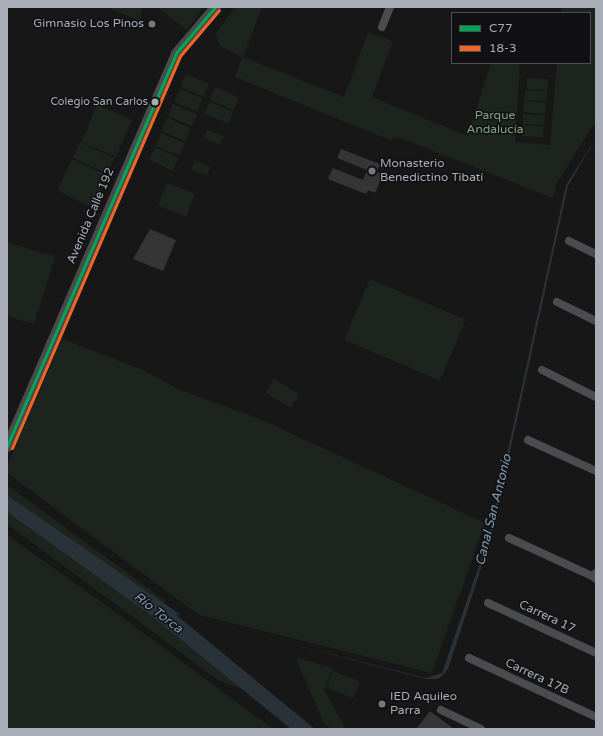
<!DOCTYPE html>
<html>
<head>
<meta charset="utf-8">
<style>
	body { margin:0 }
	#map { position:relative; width:603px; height:736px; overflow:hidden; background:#171717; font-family:"Varela Round",sans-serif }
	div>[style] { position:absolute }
	.green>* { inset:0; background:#1d241e; transform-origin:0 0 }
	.water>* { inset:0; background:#2a3239 }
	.building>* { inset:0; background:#353536 }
	.minor>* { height:8px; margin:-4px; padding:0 4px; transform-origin:4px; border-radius:4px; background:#4b4c50 }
	.tertiary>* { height:10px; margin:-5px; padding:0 5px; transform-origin:5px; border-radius:5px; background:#4b4c50 }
	.secondary>* { height:11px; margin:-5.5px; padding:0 5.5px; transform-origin:5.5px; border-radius:5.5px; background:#4a4a4e }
	.bus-1>* { height:3px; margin:-1.5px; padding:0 1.5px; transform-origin:1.5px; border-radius:1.5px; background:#00a651 }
	.bus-2>* { height:3px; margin:-1.5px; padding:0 1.5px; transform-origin:1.5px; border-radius:1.5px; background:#f26522 }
	.dots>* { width:11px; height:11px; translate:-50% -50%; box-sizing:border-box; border:2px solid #111113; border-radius:50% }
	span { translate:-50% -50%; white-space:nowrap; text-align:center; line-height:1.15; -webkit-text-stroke:3px #111113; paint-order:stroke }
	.bus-label { font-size:11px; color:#a8adb8 }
	.right { translate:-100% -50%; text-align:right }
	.poi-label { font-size:12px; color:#a8adb8 }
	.left { translate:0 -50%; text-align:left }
	.park-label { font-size:12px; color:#7fa381 }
	.street-label { font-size:12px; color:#a8adb8 }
	.water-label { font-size:13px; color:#7f9bb3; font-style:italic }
	.frame { position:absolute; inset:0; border:8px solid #a8adb8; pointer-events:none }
	.legend { position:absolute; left:451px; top:12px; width:140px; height:52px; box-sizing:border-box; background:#111113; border:1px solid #4d4f55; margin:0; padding:5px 7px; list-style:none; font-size:12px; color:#a8adb8 }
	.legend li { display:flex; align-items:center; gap:8px; height:20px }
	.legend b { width:20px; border:1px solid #4d4f55 }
</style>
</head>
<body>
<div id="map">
	<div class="green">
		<div style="clip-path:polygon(107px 7px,142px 7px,140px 21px)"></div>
		<div style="clip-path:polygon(161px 7px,204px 7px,187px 30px,159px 9px)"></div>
		<div style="clip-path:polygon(235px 7px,262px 7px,243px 57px,344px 97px,368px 32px,393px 41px,372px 97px,468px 136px,491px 63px,520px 63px,515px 142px,550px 145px,557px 63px,590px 63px,590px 13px,561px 13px,562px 7px,596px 7px,596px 121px,556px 184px,553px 198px,398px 137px,390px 140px,235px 77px,242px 57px,220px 46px,216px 33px)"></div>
		<div style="left:186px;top:74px;width:25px;height:14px;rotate:23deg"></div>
		<div style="left:527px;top:78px;width:21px;height:11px;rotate:3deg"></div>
		<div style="left:215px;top:87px;width:26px;height:14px;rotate:23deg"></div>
		<div style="left:180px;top:89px;width:25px;height:14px;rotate:23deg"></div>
		<div style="left:525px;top:90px;width:22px;height:10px;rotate:3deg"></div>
		<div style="left:524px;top:101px;width:22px;height:11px;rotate:5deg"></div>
		<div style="left:209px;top:102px;width:26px;height:13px;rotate:21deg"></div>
		<div style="left:173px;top:104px;width:26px;height:13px;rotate:23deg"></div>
		<div style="left:97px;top:105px;width:38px;height:40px;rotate:23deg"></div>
		<div style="left:523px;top:114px;width:22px;height:10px;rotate:3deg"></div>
		<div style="left:167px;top:118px;width:26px;height:14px;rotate:23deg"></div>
		<div style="left:523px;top:125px;width:21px;height:11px;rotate:5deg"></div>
		<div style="clip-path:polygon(207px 130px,224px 136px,220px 145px,204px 138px)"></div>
		<div style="left:161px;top:133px;width:26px;height:14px;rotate:23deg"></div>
		<div style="left:80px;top:142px;width:38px;height:17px;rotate:25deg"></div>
		<div style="left:155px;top:147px;width:26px;height:14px;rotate:25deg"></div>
		<div style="left:72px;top:159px;width:38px;height:35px;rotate:25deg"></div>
		<div style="left:195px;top:160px;width:17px;height:10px;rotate:24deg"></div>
		<div style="left:167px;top:183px;width:30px;height:24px;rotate:21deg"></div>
		<div style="clip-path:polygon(7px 242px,55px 257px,34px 324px,7px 316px)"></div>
		<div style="left:370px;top:279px;width:104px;height:66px;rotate:23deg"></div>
		<div style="clip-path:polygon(62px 339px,141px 369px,178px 389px,262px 420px,485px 523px,432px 673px,199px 615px,7px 473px,7px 466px)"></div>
		<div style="left:274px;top:379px;width:29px;height:16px;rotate:31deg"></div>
		<div style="clip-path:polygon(7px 485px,166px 601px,163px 604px,7px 495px)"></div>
		<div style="clip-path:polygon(7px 512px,153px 617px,244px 690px,218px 680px,7px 524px)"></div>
		<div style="clip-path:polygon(7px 535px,96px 598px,273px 729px,7px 729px)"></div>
		<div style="clip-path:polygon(295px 657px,333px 668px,324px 690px,346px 729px,331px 729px,324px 723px)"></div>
		<div style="left:333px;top:671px;width:29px;height:18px;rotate:22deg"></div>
	</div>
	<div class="water">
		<div style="clip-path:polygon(596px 138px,568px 186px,491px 538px,448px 669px,444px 674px,438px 679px,426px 679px,213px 624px,426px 678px,442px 673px,489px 537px,566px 185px)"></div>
		<div style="clip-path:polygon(7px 495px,181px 615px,175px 614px,315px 729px,291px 729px,153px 617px,7px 512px)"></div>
	</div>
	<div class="building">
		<div style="clip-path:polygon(341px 149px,380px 164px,377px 172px,383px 174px,375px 193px,368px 190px,366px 194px,328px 179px,333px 168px,363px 180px,367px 170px,337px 158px)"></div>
		<div style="clip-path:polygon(150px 229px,176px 240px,163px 271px,133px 259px)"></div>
		<div style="clip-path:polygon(430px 711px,454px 729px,416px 729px)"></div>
	</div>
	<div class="minor">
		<div style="left:382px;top:27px;width:22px;rotate:-68deg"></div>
		<div style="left:569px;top:241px;width:30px;rotate:26deg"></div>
		<div style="left:557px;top:302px;width:43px;rotate:26deg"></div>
		<div style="left:542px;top:370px;width:60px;rotate:26.6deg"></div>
		<div style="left:528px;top:440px;width:75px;rotate:24.5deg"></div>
		<div style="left:509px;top:538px;width:94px;rotate:24.6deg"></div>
		<div style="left:488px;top:603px;width:119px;rotate:24.8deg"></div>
		<div style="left:469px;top:658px;width:140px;rotate:24.9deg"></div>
		<div style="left:441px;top:710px;width:44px;rotate:25.4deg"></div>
	</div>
	<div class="tertiary">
		<div style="left:596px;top:574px;width:4px;rotate:90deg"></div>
	</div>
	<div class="secondary">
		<div style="left:7px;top:446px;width:428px;rotate:-66.7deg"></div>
		<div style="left:176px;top:53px;width:60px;rotate:-49.7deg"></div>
	</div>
	<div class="bus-1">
		<div style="left:7px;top:446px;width:428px;rotate:-66.7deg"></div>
		<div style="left:176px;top:53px;width:60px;rotate:-49.7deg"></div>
	</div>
	<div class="bus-2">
		<div style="left:12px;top:448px;width:426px;rotate:-66.8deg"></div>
		<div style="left:180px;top:56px;width:60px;rotate:-49.7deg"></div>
	</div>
	<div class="dots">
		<div style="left:152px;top:24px;background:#757880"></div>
		<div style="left:155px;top:102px;background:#a8adb8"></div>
		<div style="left:372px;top:171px;background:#757880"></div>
		<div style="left:382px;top:704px;background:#757880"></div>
	</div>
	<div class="bus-label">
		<span class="right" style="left:148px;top:102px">Colegio San Carlos</span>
	</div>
	<div class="poi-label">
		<span class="right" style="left:144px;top:24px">Gimnasio Los Pinos</span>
		<span class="left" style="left:380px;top:171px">Monasterio<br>Benedictino Tibatí</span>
		<span class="left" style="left:390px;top:704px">IED Aquileo<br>Parra</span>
	</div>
	<div class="park-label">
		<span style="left:495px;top:123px">Parque<br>Andalucía</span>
	</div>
	<div class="street-label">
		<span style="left:91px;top:216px;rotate:-67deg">Avenida Calle 192</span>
		<span style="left:547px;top:617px;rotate:25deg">Carrera 17</span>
		<span style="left:537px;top:677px;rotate:25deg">Carrera 17B</span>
	</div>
	<div class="water-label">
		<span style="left:494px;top:510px;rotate:-76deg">Canal San Antonio</span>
		<span style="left:158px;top:613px;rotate:38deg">Río Torca</span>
	</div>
	<div class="frame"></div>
	<ul class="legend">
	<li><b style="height:5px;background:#00a651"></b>C77</li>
	<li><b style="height:5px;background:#f26522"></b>18-3</li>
	</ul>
</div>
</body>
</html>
